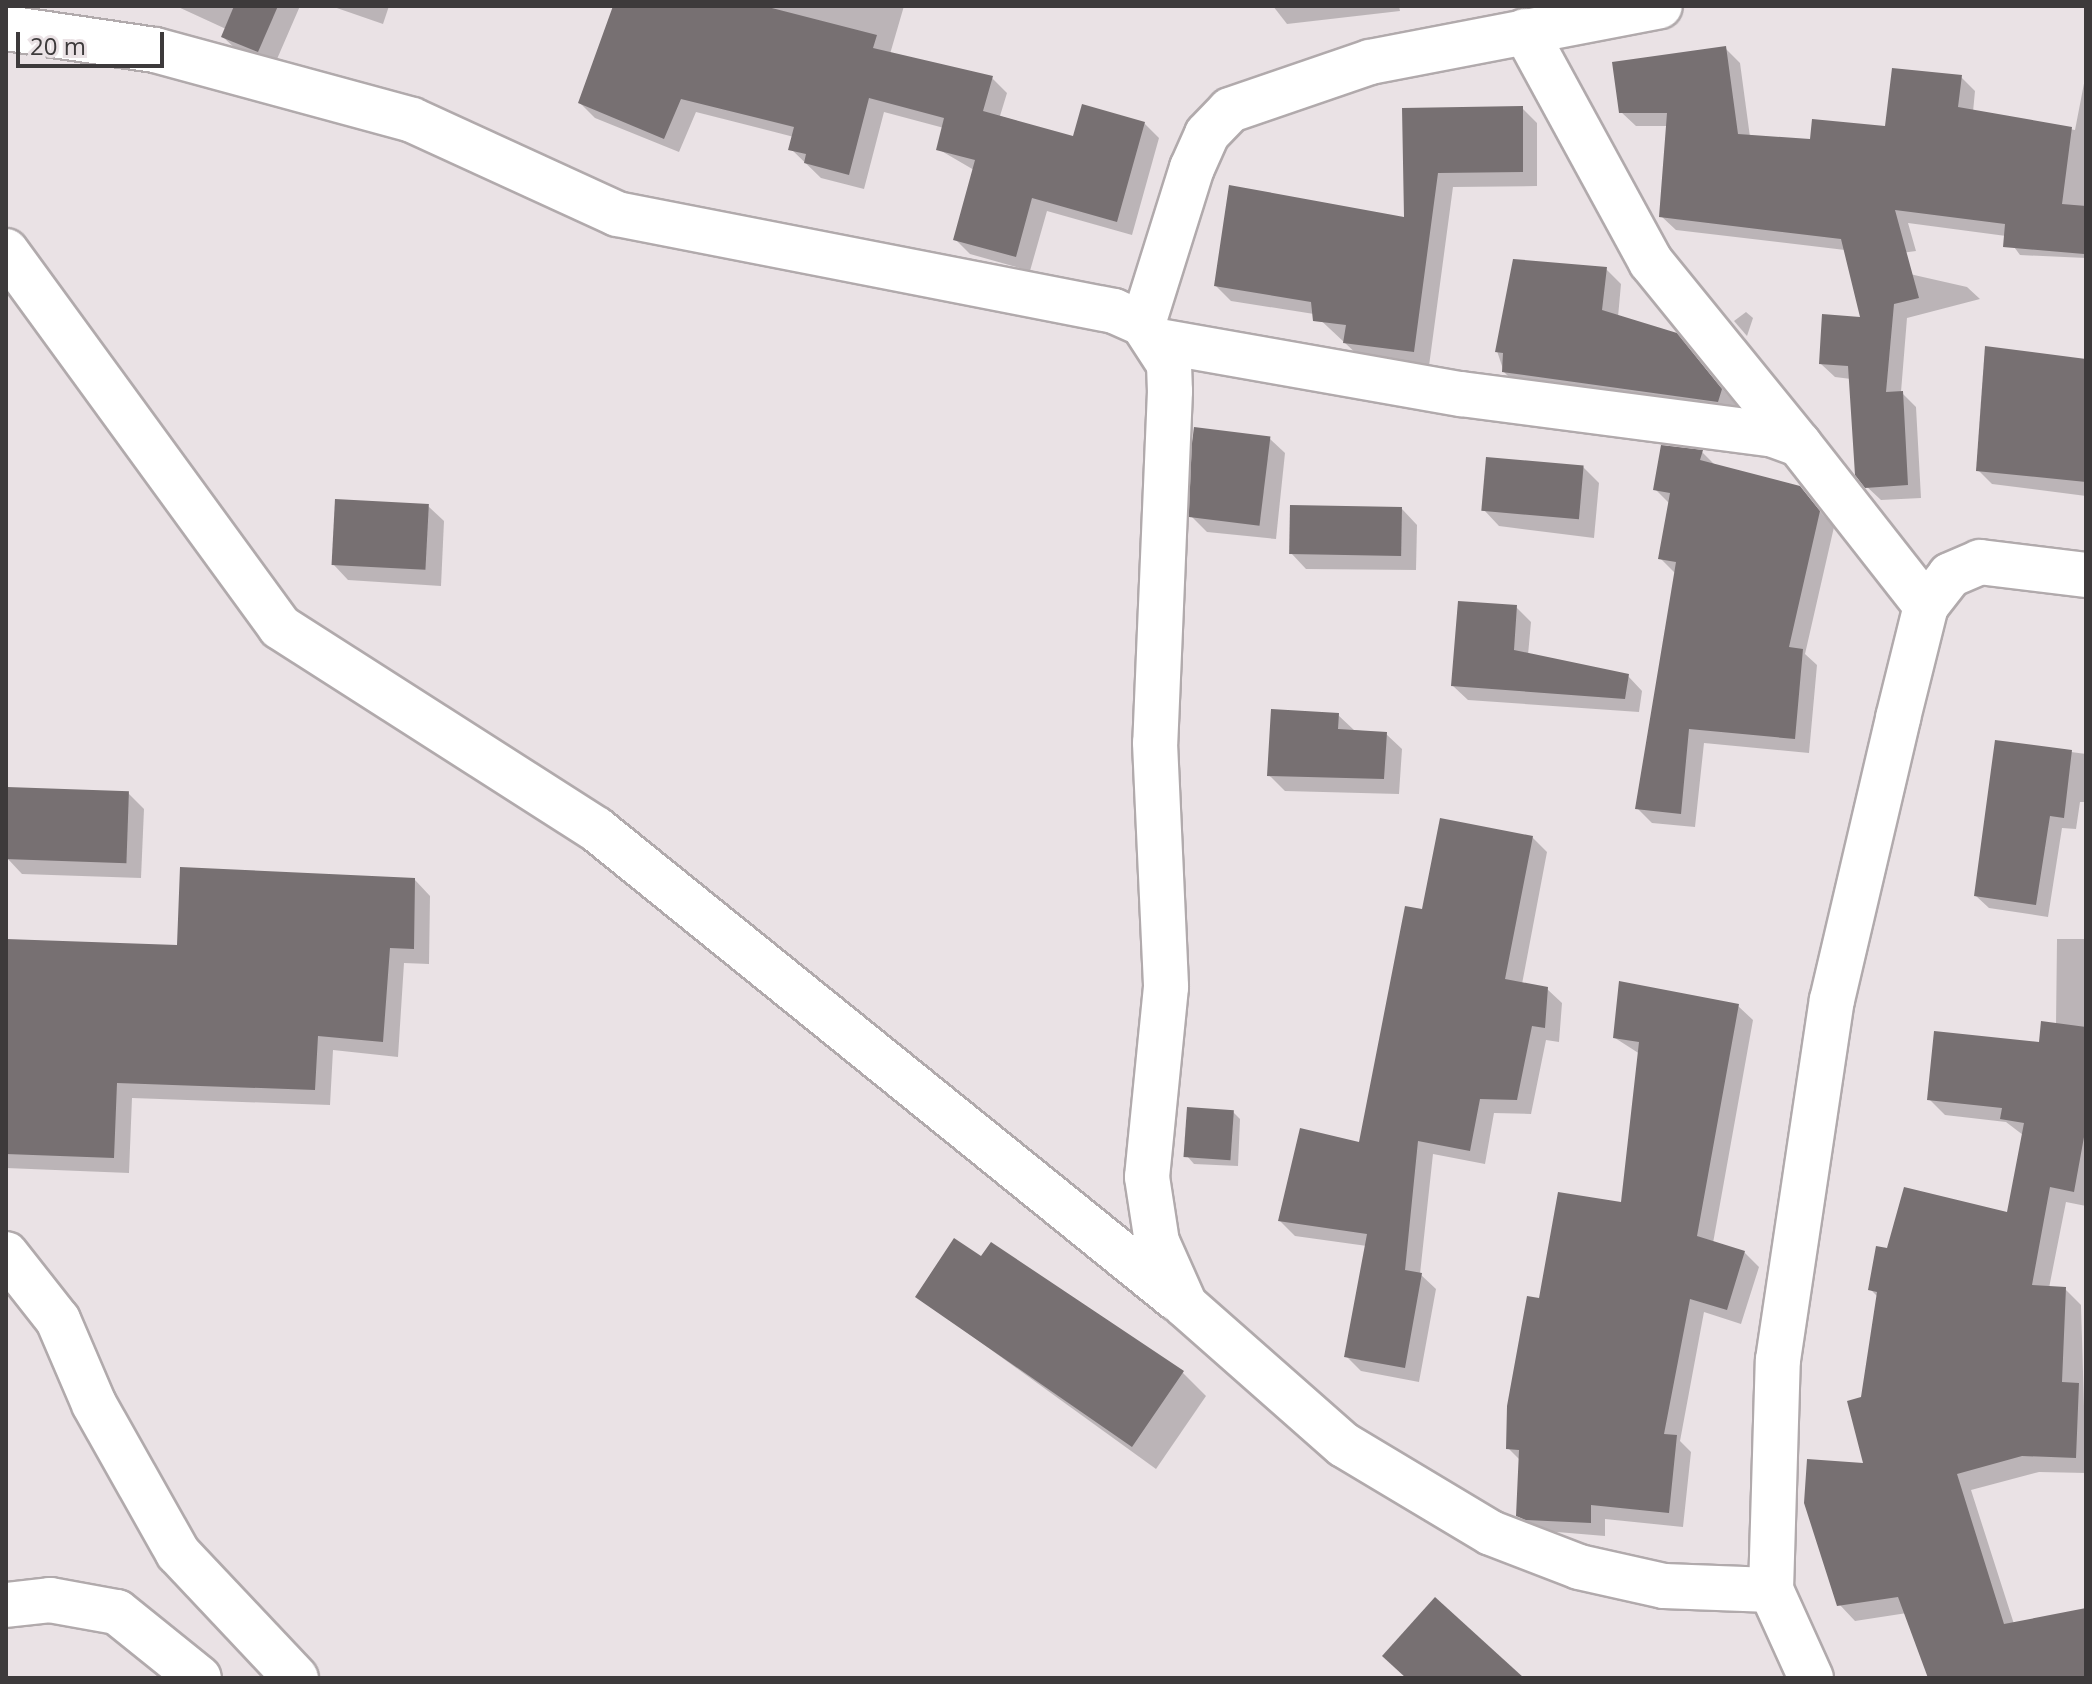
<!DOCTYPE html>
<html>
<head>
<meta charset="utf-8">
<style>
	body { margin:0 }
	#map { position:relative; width:2092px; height:1684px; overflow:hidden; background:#eae2e5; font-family:"Open Sans",sans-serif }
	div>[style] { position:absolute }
	.shadow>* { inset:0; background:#0003 }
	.building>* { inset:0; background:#777072; transform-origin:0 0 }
	.roads { filter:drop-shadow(2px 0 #b1aaac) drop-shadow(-2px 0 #b1aaac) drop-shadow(0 2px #b1aaac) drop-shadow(0 -2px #b1aaac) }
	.minor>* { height:44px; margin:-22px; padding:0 22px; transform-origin:22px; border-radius:22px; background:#fff }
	span { translate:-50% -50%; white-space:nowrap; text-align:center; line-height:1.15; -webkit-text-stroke:8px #eae2e5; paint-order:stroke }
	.frame { position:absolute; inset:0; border:8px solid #3d3a3b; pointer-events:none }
	.scale { position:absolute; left:16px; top:32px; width:148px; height:36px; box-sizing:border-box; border:4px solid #3d3a3b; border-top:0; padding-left:10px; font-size:24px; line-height:28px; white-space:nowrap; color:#3d3a3b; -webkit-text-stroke:6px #eae2e5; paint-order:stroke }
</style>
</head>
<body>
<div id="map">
	<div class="shadow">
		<div style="clip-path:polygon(176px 6px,300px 6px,274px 66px,239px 52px,223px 37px,226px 29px)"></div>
		<div style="clip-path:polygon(331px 6px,389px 6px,383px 24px)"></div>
		<div style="clip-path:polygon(615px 6px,904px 6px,890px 54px,992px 78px,1007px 93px,1000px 116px,1074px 139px,1144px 123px,1159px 138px,1132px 235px,1047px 211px,1030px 271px,970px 254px,955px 239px,974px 170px,938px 149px,944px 128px,884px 112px,864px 189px,821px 178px,791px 149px,794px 137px,696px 112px,679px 152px,595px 118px,580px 103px)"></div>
		<div style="clip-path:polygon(1273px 6px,1399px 6px,1400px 11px,1287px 24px)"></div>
		<div style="clip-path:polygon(1725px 48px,1740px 63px,1750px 137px,1812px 142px,1887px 128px,1961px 77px,1975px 91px,1973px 112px,2075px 130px,2086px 73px,2086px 258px,2020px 255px,2006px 236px,1908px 223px,1916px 251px,1887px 255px,1676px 230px,1661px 216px,1668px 126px,1636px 126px,1621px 112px)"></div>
		<div style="clip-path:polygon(1522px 108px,1537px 123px,1537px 186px,1453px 187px,1429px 366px,1360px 357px,1314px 314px,1231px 301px,1216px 286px,1406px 219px,1404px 110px)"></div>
		<div style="clip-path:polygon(1848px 260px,1967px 287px,1980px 299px,1907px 318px,1901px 392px,1916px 407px,1921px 498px,1881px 500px,1866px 486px,1851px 379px,1835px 377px,1821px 364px,1862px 320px)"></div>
		<div style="clip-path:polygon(1606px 269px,1621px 284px,1618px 317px,1676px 335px,1737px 406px,1733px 417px,1519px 387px,1504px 372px,1497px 351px)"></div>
		<div style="clip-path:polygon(1746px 312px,1753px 318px,1747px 336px,1734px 321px)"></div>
		<div style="clip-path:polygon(2086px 361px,2086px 496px,1992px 484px,1978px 470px)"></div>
		<div style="clip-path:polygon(1269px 438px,1285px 453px,1276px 539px,1207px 532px,1192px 517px)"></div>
		<div style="clip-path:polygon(1702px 452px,1716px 466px,1799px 488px,1834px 527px,1805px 654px,1817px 665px,1809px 753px,1704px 743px,1695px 827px,1652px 823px,1638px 809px,1675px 573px,1660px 558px,1670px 504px,1655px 489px)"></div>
		<div style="clip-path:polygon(1583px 467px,1599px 483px,1594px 538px,1499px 526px,1484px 510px)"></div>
		<div style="clip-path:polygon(428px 506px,444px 521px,441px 586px,348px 580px,333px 564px)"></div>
		<div style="clip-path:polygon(1402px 509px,1417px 525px,1416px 570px,1306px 569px,1291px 553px)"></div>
		<div style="clip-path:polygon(1516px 607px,1531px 622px,1528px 655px,1628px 676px,1642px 691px,1639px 712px,1468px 700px,1453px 686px)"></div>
		<div style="clip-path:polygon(1338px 715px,1354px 730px,1386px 734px,1402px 749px,1399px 794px,1285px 791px,1269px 775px)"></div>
		<div style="clip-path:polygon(1996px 742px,2086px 754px,2086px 802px,2080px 802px,2076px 829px,2062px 828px,2048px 917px,1989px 908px,1976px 896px)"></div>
		<div style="clip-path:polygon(128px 793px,144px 809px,141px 878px,22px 874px,7px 858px)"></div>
		<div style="clip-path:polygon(1532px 837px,1547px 852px,1522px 984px,1547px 989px,1562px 1003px,1559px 1042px,1546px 1040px,1531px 1114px,1494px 1113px,1485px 1164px,1433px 1154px,1420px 1274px,1436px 1289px,1419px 1382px,1361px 1371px,1346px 1356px,1367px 1246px,1295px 1236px,1280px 1221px,1361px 1144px,1424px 912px)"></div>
		<div style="clip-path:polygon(415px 880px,430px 896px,429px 964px,404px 963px,398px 1057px,333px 1050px,330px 1105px,132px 1098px,129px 1173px,6px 1168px,6px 941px,178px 947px)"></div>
		<div style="clip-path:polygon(2057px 939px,2086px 939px,2086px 1206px,2066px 1202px,2049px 1288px,2065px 1289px,2081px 1305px,2086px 1473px,2039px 1472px,1971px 1490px,2014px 1624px,2086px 1664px,2086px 1678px,1930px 1678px,1907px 1613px,1855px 1621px,1839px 1604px,1865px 1465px,1863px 1399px,1878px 1297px,1870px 1289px,1889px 1250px,2009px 1215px,2023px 1135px,2006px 1122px,1945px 1115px,1929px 1099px,2040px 1044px,2056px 1025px)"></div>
		<div style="clip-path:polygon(1738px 1006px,1753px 1020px,1713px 1243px,1744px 1252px,1759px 1267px,1741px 1324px,1704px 1312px,1680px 1441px,1691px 1452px,1683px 1527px,1605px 1519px,1605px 1536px,1533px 1530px,1518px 1515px,1521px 1461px,1508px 1448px,1541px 1300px,1623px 1204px,1640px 1054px,1615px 1038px)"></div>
		<div style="clip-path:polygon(1233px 1112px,1240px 1119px,1238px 1166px,1194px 1164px,1187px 1156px)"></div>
		<div style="clip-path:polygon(918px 1297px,1183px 1373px,1206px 1396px,1156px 1469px)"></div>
	</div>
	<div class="building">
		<div style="clip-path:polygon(234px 6px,278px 6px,258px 52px,221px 37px)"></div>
		<div style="clip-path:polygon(613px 6px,764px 6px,877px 35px,873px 48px,993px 76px,983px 111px,1073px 136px,1082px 104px,1145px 122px,1117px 222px,1032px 198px,1016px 257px,953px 240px,975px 160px,936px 150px,944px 118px,869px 98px,849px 175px,804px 163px,806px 154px,788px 150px,794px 127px,681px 99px,664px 139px,578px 103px)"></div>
		<div style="clip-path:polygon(1726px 46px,1738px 134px,1810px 139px,1812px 119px,1885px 126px,1892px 68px,1962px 75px,1958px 107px,2072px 127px,2062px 204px,2086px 206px,2084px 254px,2003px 247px,2005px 224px,1895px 210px,1919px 298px,1894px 304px,1886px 392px,1903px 391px,1908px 485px,1865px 488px,1855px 475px,1848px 366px,1819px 364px,1822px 314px,1860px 317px,1841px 239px,1659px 217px,1667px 113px,1619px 113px,1612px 62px)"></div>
		<div style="clip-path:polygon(1523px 106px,1523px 172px,1438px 173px,1414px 352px,1343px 343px,1346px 325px,1313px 321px,1311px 302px,1214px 286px,1229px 185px,1404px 217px,1402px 108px)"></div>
		<div style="clip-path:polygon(1513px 259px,1607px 267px,1602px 310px,1677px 333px,1722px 389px,1718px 402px,1502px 372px,1503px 353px,1495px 352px)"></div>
		<div style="clip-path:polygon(1985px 346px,2086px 359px,2086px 482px,1976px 471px)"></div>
		<div style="left:1194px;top:427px;width:77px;height:90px;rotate:7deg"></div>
		<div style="clip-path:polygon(1661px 445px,1703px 450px,1700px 460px,1800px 486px,1820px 511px,1789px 647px,1803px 649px,1795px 739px,1689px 729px,1681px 814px,1635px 809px,1676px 562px,1658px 559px,1670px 493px,1653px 490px)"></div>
		<div style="left:1486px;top:457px;width:98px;height:54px;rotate:5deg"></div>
		<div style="left:335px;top:499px;width:94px;height:66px;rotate:3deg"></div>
		<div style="left:1290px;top:505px;width:112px;height:49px;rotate:1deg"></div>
		<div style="clip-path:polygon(1458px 601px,1517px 605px,1514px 650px,1629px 674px,1625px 699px,1451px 686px)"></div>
		<div style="clip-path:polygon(1271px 709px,1339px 713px,1338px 729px,1387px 732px,1384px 779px,1267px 776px)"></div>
		<div style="clip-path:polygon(1995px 740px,2072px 750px,2064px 818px,2050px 816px,2036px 905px,1974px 896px)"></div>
		<div style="left:7px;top:787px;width:122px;height:72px;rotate:2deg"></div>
		<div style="clip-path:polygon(1440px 818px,1533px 836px,1505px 979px,1548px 987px,1545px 1028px,1532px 1026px,1517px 1100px,1480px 1099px,1470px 1151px,1418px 1141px,1405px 1270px,1422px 1273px,1405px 1368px,1344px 1357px,1367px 1234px,1278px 1221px,1300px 1128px,1359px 1142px,1405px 906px,1422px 909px)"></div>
		<div style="clip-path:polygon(180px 867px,415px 878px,414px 949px,390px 948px,383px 1042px,318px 1036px,315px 1090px,117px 1083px,114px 1158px,6px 1154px,6px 939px,177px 945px)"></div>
		<div style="clip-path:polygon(1619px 981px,1739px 1004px,1697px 1236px,1745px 1251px,1727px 1310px,1690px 1299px,1664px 1434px,1677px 1435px,1669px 1513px,1591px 1505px,1591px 1523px,1526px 1520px,1516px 1516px,1519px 1450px,1506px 1449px,1507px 1406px,1527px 1296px,1539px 1298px,1558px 1192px,1621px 1202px,1639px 1042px,1613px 1038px)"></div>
		<div style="clip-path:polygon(2041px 1021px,2086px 1027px,2086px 1126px,2074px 1192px,2050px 1187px,2032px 1285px,2066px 1287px,2062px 1382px,2079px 1383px,2076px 1458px,2022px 1456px,1957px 1474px,2004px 1624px,2086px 1608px,2086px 1678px,1928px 1678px,1898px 1597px,1837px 1606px,1804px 1503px,1807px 1459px,1863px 1463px,1847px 1401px,1861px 1397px,1877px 1292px,1868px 1290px,1876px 1246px,1887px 1248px,1904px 1187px,2007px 1212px,2024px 1123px,2000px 1119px,2002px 1108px,1927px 1100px,1934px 1031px,2039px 1042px)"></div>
		<div style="left:1187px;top:1107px;width:47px;height:50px;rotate:4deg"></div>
		<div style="clip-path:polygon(954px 1238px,981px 1256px,991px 1242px,1184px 1371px,1132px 1447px,915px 1297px)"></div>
		<div style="clip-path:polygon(1435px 1597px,1524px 1678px,1406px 1678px,1382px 1656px)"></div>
	</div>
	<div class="roads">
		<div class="minor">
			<div style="left:6px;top:28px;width:151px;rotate:8.4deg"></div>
			<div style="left:155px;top:50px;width:266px;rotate:15.2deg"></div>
			<div style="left:412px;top:120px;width:226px;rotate:24.6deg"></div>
			<div style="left:617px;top:214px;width:506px;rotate:11.04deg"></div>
			<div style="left:1114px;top:311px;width:32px;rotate:24deg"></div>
			<div style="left:1143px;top:324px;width:48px;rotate:57deg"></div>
			<div style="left:1169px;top:364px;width:27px;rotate:88deg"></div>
			<div style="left:1170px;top:391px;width:352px;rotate:92.4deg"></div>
			<div style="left:1155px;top:743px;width:244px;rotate:87.4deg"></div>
			<div style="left:1166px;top:987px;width:191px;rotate:95.7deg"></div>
			<div style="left:1147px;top:1177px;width:66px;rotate:81.3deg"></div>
			<div style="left:1157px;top:1242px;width:69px;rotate:66deg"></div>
			<div style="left:1185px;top:1305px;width:212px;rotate:41.4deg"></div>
			<div style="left:1344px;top:1445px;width:171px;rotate:30.9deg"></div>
			<div style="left:1491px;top:1533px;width:94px;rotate:21.1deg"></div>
			<div style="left:1579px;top:1567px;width:87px;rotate:12.6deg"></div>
			<div style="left:1664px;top:1586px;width:107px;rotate:2.1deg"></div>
			<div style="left:1525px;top:31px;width:263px;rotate:61.4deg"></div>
			<div style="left:1651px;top:262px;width:235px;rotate:50.9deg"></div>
			<div style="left:6px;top:251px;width:465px;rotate:53.9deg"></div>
			<div style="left:280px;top:627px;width:375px;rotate:32.6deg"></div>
			<div style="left:596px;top:829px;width:747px;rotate:38.97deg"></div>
			<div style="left:1143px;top:324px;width:164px;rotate:-72.6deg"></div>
			<div style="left:1192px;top:168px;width:37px;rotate:-66deg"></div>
			<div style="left:1207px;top:134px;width:33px;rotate:-46deg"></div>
			<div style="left:1230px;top:110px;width:148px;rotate:-18.9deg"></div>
			<div style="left:1370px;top:62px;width:295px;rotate:-10.9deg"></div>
			<div style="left:1159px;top:341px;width:307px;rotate:10deg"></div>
			<div style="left:1461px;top:394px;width:313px;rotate:7.4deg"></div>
			<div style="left:1771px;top:434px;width:30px;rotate:20deg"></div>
			<div style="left:1799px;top:444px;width:206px;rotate:51.9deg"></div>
			<div style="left:6px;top:1254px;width:84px;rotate:51.8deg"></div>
			<div style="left:58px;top:1320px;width:91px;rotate:66.8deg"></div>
			<div style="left:94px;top:1404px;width:171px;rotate:60.6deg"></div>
			<div style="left:178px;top:1553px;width:172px;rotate:46.7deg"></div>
			<div style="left:6px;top:1605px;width:44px;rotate:-6.5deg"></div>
			<div style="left:50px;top:1600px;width:68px;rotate:10.2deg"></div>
			<div style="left:117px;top:1612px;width:105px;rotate:38.8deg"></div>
			<div style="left:1811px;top:1678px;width:97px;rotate:-114.4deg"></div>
			<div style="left:1771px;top:1590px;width:230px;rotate:-88.3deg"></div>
			<div style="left:1778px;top:1360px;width:364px;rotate:-81.5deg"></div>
			<div style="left:1832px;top:1000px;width:290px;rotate:-76.8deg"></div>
			<div style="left:1898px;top:718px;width:115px;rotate:-76deg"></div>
			<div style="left:1926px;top:606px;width:39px;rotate:-52deg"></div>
			<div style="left:1950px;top:575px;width:33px;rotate:-23deg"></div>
			<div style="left:1980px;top:562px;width:107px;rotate:7deg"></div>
		</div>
	</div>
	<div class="frame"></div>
	<div class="scale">20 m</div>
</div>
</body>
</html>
